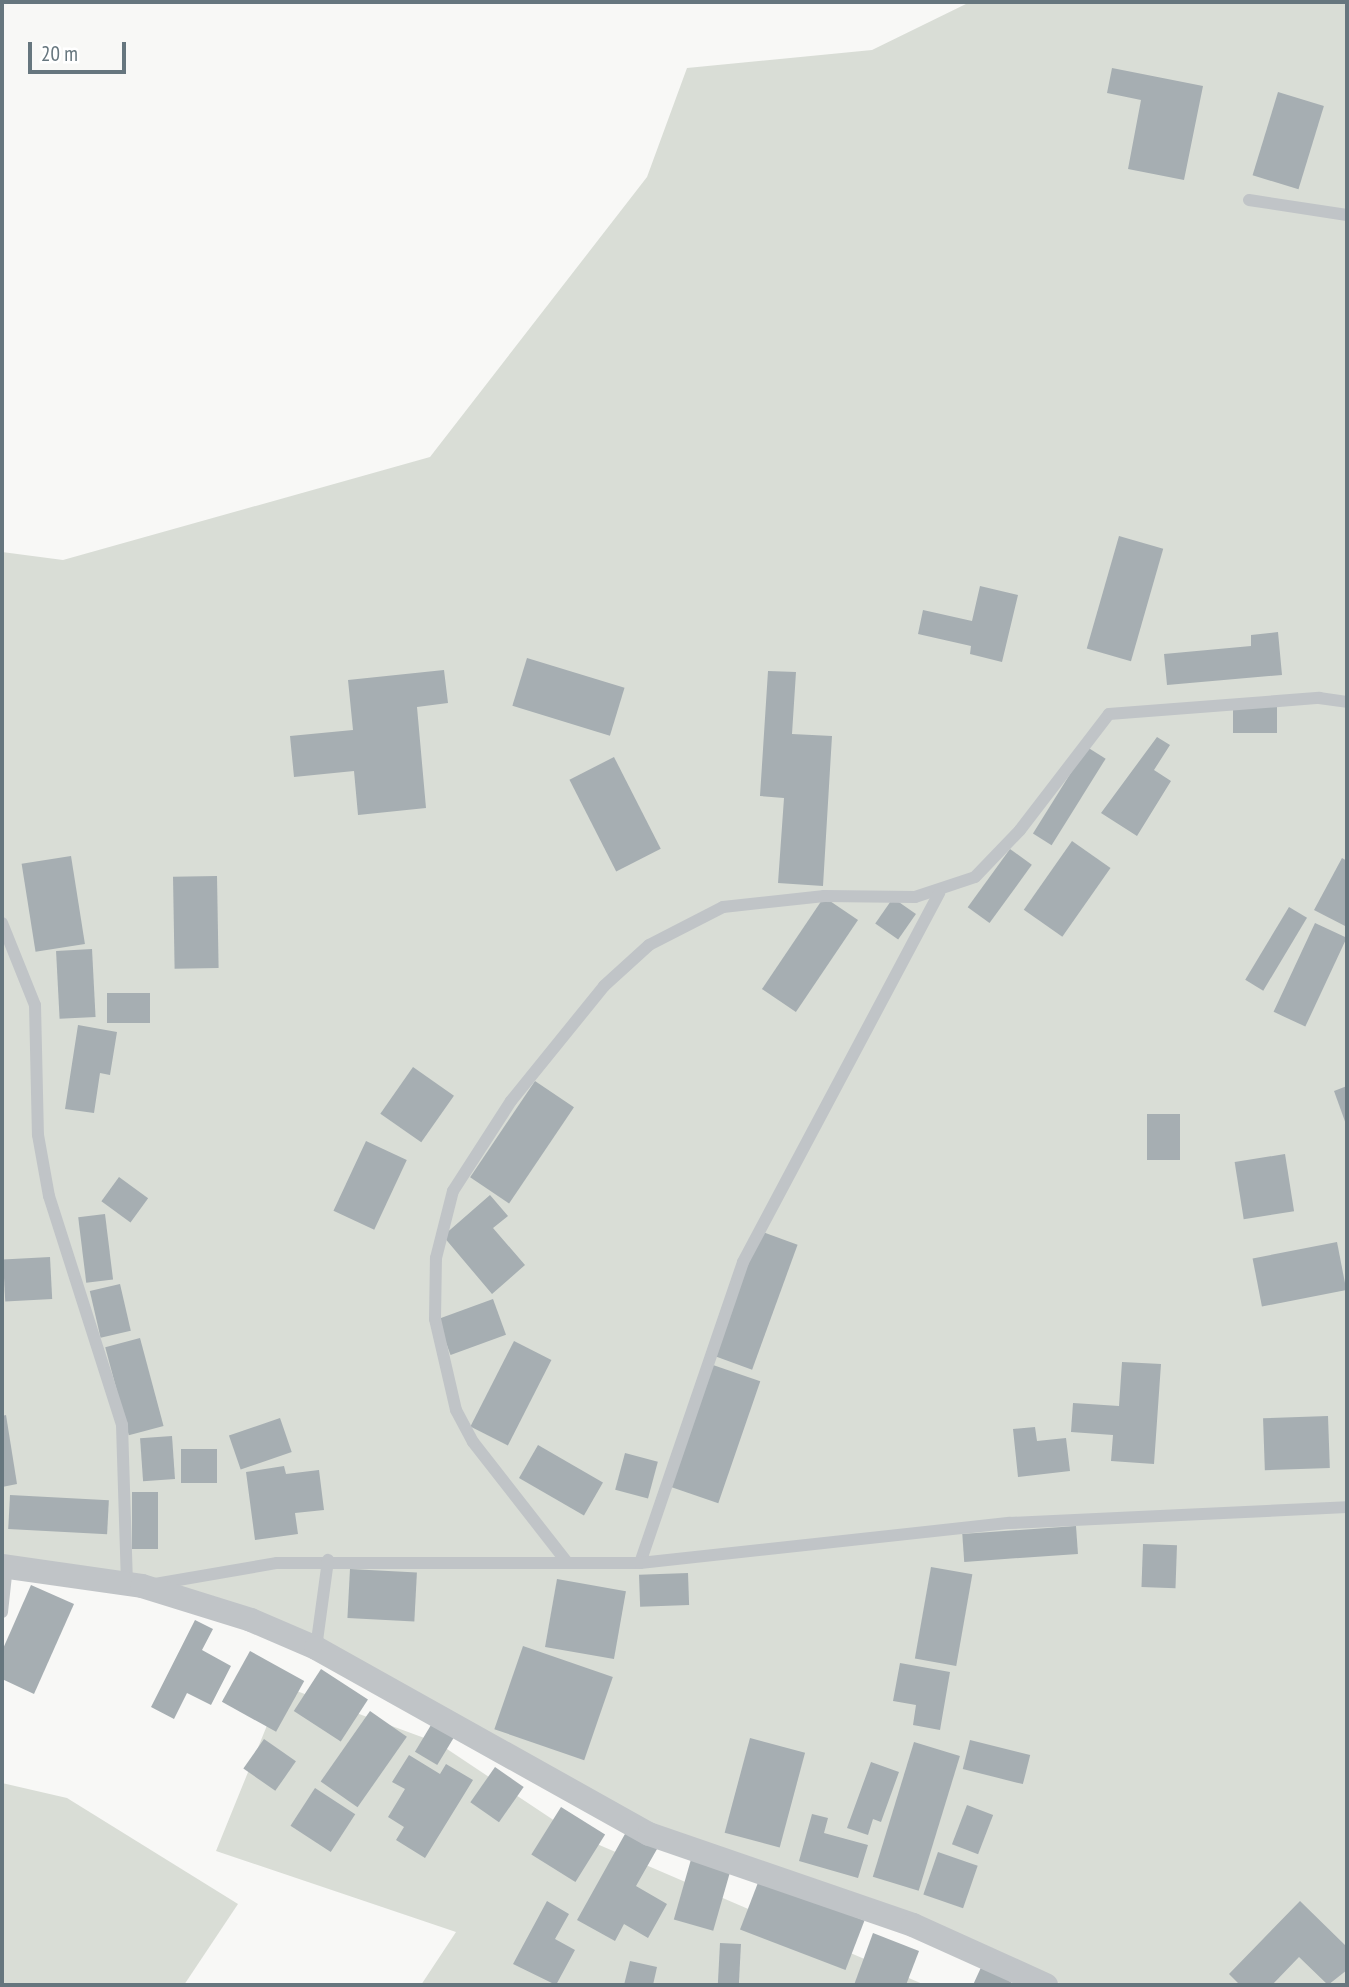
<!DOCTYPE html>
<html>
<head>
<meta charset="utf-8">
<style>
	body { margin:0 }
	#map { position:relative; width:1349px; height:1987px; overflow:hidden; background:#f8f8f6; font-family:"PT Sans Narrow",sans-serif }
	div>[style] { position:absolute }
	.green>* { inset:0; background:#d9ddd6 }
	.building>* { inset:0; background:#a6aeb2; transform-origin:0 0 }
	.service>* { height:12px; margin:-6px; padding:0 6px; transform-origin:6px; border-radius:6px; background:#c0c4c7 }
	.minor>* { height:24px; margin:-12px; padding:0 12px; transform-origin:12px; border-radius:12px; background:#c0c4c7 }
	span { translate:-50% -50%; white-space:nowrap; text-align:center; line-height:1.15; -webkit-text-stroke:7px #fff; paint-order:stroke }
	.frame { position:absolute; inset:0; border:4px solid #66767e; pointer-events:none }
	.scale { position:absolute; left:28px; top:42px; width:98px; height:32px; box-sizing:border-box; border:4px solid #66767e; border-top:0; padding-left:9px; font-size:21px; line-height:24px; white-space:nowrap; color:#66767e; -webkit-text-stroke:5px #fff; paint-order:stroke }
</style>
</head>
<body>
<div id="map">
	<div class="green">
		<div style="clip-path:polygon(970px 2px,1347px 2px,1347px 1985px,1064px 1985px,662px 1834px,245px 1618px,2px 1562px,2px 552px,63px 560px,430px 457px,647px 177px,687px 68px,872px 50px)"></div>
		<div style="clip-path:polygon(283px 1686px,438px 1743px,576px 1835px,925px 1985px,421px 1985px,456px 1932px,216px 1851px)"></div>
		<div style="clip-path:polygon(2px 1783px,67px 1798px,238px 1904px,184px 1985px,2px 1985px)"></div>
	</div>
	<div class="building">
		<div style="clip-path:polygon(1112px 68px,1203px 86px,1184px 180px,1128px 169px,1141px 100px,1107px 93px)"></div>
		<div style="left:1278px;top:92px;width:48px;height:87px;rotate:17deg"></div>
		<div style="left:1119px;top:536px;width:46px;height:117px;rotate:16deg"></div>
		<div style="clip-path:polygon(980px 586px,1018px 595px,1002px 662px,970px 654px,971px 646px,918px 634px,923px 610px,972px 621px)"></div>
		<div style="clip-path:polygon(1278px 632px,1282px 675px,1167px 685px,1164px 654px,1251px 646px,1251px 635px)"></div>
		<div style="left:527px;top:658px;width:102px;height:50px;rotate:17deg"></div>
		<div style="clip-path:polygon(444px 670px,448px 703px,417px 707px,426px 808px,358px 815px,354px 771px,294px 777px,290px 736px,353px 730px,348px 680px)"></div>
		<div style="clip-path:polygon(768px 671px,796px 672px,792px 734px,832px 736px,823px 886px,778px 883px,784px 798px,760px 796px)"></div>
		<div style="left:1233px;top:703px;width:44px;height:30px"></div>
		<div style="clip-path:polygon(1157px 737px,1170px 745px,1154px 770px,1171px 781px,1137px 836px,1101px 813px)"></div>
		<div style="left:1087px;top:747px;width:22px;height:102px;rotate:32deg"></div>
		<div style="left:614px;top:757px;width:103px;height:50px;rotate:63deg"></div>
		<div style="left:1072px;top:841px;width:47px;height:84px;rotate:35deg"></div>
		<div style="left:1010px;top:849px;width:27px;height:72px;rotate:36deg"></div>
		<div style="left:71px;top:856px;width:89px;height:50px;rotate:81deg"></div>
		<div style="clip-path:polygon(1342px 858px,1347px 861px,1347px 927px,1314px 910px)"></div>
		<div style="left:217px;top:876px;width:92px;height:44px;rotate:89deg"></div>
		<div style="left:824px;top:897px;width:41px;height:111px;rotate:34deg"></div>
		<div style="left:893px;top:898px;width:28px;height:31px;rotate:35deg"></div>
		<div style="left:1289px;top:907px;width:21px;height:85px;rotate:31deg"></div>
		<div style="left:1315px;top:923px;width:35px;height:98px;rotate:25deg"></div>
		<div style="left:92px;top:949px;width:68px;height:36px;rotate:87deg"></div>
		<div style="left:107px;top:993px;width:43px;height:30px"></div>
		<div style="clip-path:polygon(78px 1025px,117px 1032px,110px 1075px,100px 1073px,94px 1113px,65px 1109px)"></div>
		<div style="left:413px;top:1067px;width:50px;height:57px;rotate:35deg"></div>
		<div style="left:535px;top:1081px;width:47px;height:116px;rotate:34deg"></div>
		<div style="clip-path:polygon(1347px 1086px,1347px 1127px,1334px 1091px)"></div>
		<div style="left:1147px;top:1114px;width:33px;height:46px"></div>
		<div style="left:366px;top:1141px;width:45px;height:77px;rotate:25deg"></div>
		<div style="left:1285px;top:1154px;width:58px;height:51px;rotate:81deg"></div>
		<div style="left:119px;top:1177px;width:36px;height:30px;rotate:36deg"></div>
		<div style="clip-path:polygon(490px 1195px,508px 1216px,493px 1228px,525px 1265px,492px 1294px,443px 1236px)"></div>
		<div style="left:105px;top:1214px;width:66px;height:27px;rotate:83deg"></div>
		<div style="left:760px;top:1231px;width:40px;height:133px;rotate:20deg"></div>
		<div style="left:1337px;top:1242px;width:49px;height:86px;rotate:79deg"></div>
		<div style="left:50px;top:1257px;width:42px;height:47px;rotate:87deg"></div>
		<div style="left:120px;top:1284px;width:48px;height:31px;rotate:77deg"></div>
		<div style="left:493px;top:1299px;width:38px;height:59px;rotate:70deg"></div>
		<div style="left:140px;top:1338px;width:91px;height:36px;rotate:75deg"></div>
		<div style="left:514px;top:1341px;width:42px;height:96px;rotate:27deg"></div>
		<div style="clip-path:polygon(1122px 1362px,1161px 1364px,1154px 1464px,1111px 1461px,1113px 1435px,1071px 1432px,1073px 1403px,1119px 1406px)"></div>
		<div style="left:713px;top:1365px;width:50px;height:129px;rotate:19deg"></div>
		<div style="clip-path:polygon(6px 1415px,17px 1484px,2px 1487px,2px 1416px)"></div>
		<div style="left:1328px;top:1416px;width:52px;height:65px;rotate:88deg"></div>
		<div style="left:280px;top:1418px;width:36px;height:54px;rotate:71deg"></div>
		<div style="clip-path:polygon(1035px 1427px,1037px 1441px,1066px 1438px,1070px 1471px,1018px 1477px,1013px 1429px)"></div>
		<div style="left:172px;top:1436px;width:43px;height:32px;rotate:86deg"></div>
		<div style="left:538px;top:1445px;width:75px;height:38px;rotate:30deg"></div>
		<div style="left:181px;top:1449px;width:36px;height:34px"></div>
		<div style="left:625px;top:1453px;width:34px;height:38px;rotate:15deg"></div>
		<div style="clip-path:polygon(284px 1466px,286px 1474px,319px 1470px,324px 1510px,295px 1513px,298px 1534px,255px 1540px,246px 1472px)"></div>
		<div style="left:132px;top:1492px;width:26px;height:57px"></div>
		<div style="left:10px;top:1495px;width:99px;height:34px;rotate:3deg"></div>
		<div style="left:1076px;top:1526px;width:28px;height:114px;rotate:86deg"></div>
		<div style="left:1143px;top:1544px;width:34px;height:43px;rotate:2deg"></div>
		<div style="left:931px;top:1567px;width:42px;height:93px;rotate:10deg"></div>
		<div style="left:350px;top:1569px;width:67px;height:49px;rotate:3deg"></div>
		<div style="left:688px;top:1573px;width:32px;height:49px;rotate:88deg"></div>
		<div style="left:557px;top:1579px;width:70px;height:69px;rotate:10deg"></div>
		<div style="clip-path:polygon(31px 1585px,74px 1604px,34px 1694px,2px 1679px,2px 1651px)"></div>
		<div style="clip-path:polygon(195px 1620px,213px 1629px,202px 1650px,231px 1666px,211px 1705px,187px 1693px,174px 1719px,151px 1707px)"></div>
		<div style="left:523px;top:1646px;width:95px;height:88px;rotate:19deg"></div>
		<div style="left:250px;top:1651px;width:62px;height:58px;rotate:29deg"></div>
		<div style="clip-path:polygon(900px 1663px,950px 1672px,940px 1730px,913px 1725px,916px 1705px,893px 1701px)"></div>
		<div style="left:321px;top:1669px;width:56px;height:50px;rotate:33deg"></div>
		<div style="left:370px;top:1711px;width:45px;height:86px;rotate:35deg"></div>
		<div style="left:434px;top:1720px;width:26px;height:37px;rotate:31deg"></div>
		<div style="left:750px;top:1738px;width:57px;height:98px;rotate:15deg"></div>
		<div style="left:264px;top:1739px;width:39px;height:36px;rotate:35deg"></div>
		<div style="left:970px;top:1740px;width:62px;height:30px;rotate:14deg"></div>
		<div style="left:914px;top:1742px;width:48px;height:141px;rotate:17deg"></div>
		<div style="clip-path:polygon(409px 1755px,440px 1774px,446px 1764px,473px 1780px,425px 1858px,396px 1840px,404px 1827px,388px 1817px,405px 1789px,392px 1782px)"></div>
		<div style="clip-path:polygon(871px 1762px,899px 1772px,881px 1822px,873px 1819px,868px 1835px,847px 1828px)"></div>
		<div style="left:495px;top:1767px;width:35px;height:43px;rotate:35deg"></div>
		<div style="left:315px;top:1788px;width:48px;height:45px;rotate:33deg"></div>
		<div style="left:967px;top:1805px;width:28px;height:42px;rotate:21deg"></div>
		<div style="left:561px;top:1807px;width:52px;height:56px;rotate:32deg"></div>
		<div style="clip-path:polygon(812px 1814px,828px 1818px,824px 1833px,868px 1845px,858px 1878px,799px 1861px)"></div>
		<div style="clip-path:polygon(630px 1825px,661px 1842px,636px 1886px,667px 1904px,648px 1938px,624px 1924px,615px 1941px,577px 1920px)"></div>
		<div style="left:938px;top:1852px;width:42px;height:45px;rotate:19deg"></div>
		<div style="left:692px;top:1856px;width:41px;height:66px;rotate:16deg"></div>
		<div style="left:759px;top:1880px;width:113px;height:53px;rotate:21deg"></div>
		<div style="clip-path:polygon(547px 1901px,569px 1914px,555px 1939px,575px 1950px,556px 1985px,513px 1964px)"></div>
		<div style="clip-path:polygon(1300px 1901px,1347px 1947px,1347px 1970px,1328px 1985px,1299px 1957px,1272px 1985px,1240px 1985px,1229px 1974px)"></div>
		<div style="clip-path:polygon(873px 1933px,919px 1951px,906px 1985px,854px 1985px)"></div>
		<div style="left:720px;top:1943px;width:21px;height:42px;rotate:3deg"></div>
		<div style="clip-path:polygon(630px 1961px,657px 1967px,653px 1985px,624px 1985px)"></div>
		<div style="clip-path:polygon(983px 1963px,1015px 1985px,973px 1985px)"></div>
	</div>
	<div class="service">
		<div style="left:1249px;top:200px;width:99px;rotate:8.7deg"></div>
		<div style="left:2px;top:923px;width:88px;rotate:68.1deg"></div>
		<div style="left:35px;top:1005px;width:130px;rotate:88.7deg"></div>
		<div style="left:38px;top:1135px;width:62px;rotate:79.8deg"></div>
		<div style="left:49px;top:1196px;width:240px;rotate:72.3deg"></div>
		<div style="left:122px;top:1425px;width:158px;rotate:88.2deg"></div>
		<div style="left:566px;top:1561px;width:151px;rotate:-128deg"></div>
		<div style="left:473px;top:1442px;width:36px;rotate:-118deg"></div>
		<div style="left:456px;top:1410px;width:93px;rotate:-103deg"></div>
		<div style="left:435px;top:1319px;width:61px;rotate:-89.1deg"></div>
		<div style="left:436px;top:1258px;width:69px;rotate:-75.8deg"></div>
		<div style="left:453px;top:1191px;width:107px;rotate:-57.2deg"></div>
		<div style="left:511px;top:1101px;width:148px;rotate:-51deg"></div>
		<div style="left:604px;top:986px;width:61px;rotate:-42.3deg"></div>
		<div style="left:649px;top:945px;width:83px;rotate:-27.2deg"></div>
		<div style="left:723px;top:907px;width:102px;rotate:-6.2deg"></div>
		<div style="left:824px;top:896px;width:91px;rotate:0.6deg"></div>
		<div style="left:915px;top:897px;width:63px;rotate:-18.4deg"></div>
		<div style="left:975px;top:877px;width:65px;rotate:-46.2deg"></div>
		<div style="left:1020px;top:830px;width:146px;rotate:-52.5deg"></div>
		<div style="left:1109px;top:714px;width:211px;rotate:-4.4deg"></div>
		<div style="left:1319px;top:698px;width:28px;rotate:8deg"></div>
		<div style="left:640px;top:1563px;width:318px;rotate:-71.1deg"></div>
		<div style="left:743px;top:1262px;width:418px;rotate:-62deg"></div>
		<div style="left:155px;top:1584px;width:124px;rotate:-9.8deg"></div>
		<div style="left:277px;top:1563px;width:363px"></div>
		<div style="left:640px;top:1563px;width:372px;rotate:-6.2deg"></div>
		<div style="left:1010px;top:1523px;width:337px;rotate:-2.7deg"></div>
		<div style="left:2px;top:1612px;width:46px;rotate:-83.8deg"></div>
		<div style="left:316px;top:1648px;width:89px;rotate:-82.2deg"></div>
	</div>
	<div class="minor">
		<div style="left:2px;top:1566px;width:141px;rotate:8.1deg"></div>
		<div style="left:142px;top:1586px;width:114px;rotate:17.3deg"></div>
		<div style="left:251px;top:1620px;width:71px;rotate:23.3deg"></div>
		<div style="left:316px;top:1648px;width:381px;rotate:29.2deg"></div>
		<div style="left:649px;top:1834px;width:279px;rotate:19deg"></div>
		<div style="left:913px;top:1925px;width:146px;rotate:24.3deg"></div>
	</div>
	<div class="frame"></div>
	<div class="scale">20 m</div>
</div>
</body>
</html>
